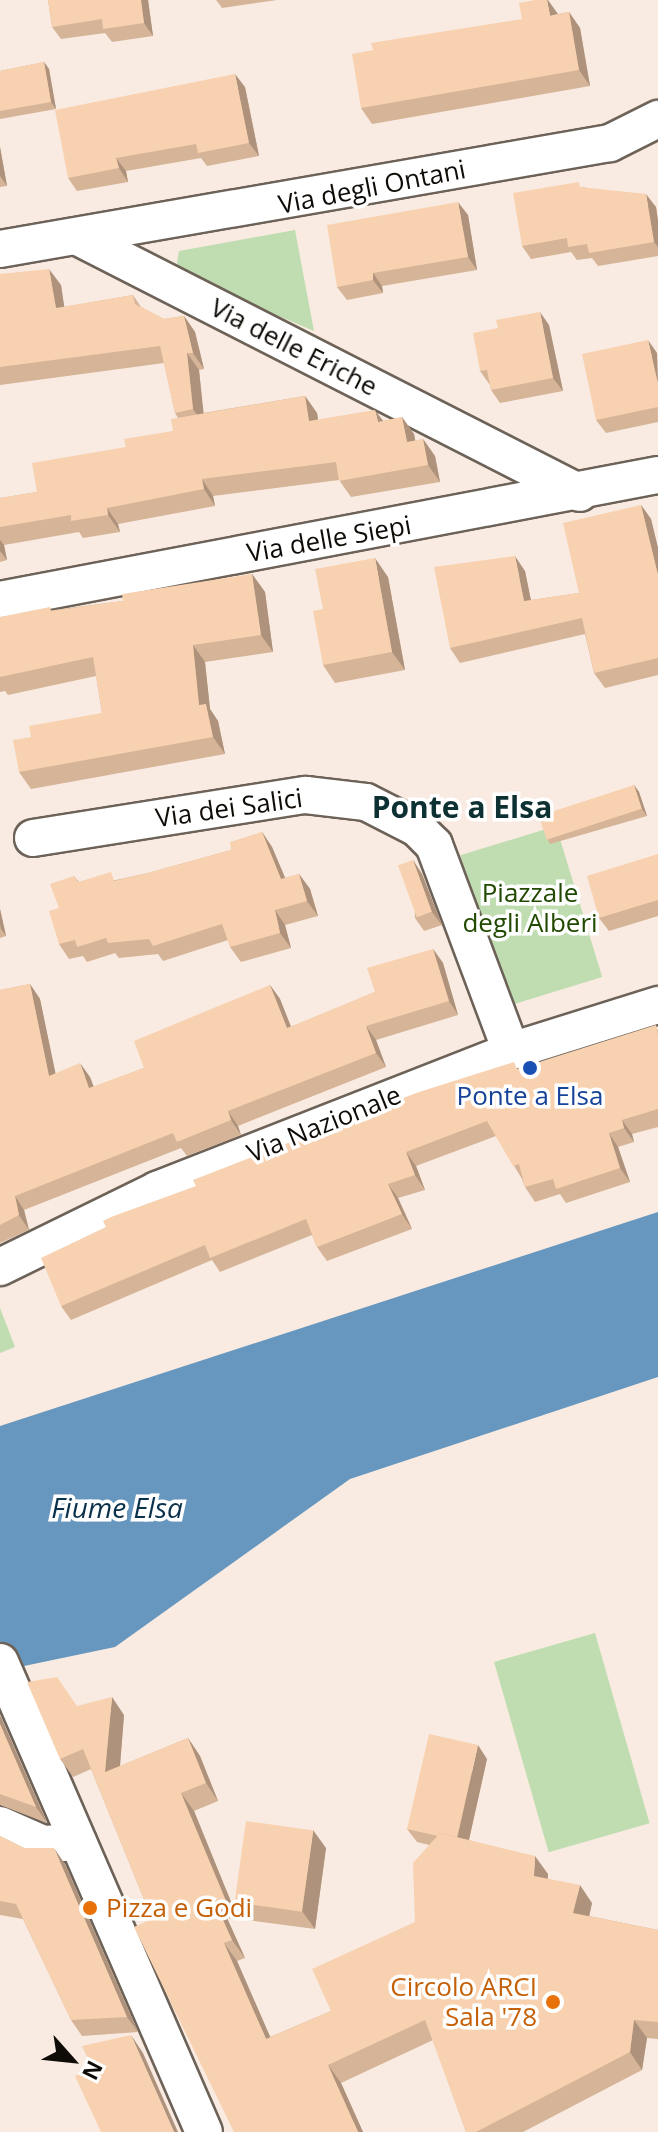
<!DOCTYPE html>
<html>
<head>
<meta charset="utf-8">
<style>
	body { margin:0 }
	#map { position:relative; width:658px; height:2132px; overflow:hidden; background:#f9ebe1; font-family:"Open Sans",sans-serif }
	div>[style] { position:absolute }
	.green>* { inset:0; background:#bfddb0; transform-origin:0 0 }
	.water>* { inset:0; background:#6797be }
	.roads { filter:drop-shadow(2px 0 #6d6258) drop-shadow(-2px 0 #6d6258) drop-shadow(0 2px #6d6258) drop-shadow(0 -2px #6d6258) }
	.street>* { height:36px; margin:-18px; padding:0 18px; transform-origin:18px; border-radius:18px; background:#fff }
	.wall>* { inset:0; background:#d5b497 }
	.shaded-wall>* { inset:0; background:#ae927b }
	.building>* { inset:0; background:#f8d1b0; transform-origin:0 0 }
	.dots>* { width:22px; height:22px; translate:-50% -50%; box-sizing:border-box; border:4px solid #fff; border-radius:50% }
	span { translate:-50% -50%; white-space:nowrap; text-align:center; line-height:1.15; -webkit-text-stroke:7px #fff; paint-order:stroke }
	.street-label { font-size:26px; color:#0f0b07 }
	.park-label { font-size:26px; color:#214900 }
	.transit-label { font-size:26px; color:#164399 }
	.food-label { font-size:26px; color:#c56008 }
	.left { translate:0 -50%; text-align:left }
	.right { translate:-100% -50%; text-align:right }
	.water-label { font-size:28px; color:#0a314c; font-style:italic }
	.quarter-label { font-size:30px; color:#0d3032; font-weight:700 }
	.north { position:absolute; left:32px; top:2020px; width:80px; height:80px; -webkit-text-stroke:6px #fff; paint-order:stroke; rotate:117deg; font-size:22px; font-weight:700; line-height:32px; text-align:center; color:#0f0b07 }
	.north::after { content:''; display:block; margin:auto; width:28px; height:36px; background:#0f0b07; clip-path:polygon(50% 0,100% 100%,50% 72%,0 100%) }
</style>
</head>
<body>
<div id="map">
	<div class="green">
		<div style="clip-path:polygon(295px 230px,314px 331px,182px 275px,177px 263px,179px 251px)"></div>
		<div style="left:556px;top:826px;width:158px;height:100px;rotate:73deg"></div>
		<div style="clip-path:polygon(0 1308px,15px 1347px,0 1353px)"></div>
		<div style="left:595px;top:1633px;width:198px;height:105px;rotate:74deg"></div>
	</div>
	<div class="water">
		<div style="clip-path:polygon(658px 1212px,658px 1377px,350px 1479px,115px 1647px,0 1671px,0 1426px)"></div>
	</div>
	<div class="roads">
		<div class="street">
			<div style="left:80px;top:238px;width:561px;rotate:27.02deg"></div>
			<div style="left:0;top:249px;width:619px;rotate:-9.86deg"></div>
			<div style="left:610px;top:143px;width:54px;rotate:-26.6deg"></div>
			<div style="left:0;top:600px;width:670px;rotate:-10.76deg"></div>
			<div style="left:33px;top:838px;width:276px;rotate:-9deg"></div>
			<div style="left:306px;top:795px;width:60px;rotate:6.7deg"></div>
			<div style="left:366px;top:802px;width:57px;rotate:27deg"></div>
			<div style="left:417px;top:828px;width:24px;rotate:45deg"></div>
			<div style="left:434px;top:845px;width:220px;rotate:69.5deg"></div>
			<div style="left:0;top:1267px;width:175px;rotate:-26.1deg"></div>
			<div style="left:157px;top:1190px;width:380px;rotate:-21.4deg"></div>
			<div style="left:511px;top:1051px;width:154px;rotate:-17.4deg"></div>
			<div style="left:0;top:1662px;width:512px;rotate:66.54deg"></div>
			<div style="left:0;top:1825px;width:47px;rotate:23.8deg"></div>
			<div style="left:43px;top:1844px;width:35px;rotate:-3deg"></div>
		</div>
	</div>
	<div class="wall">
		<div style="clip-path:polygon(48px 0,148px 0,153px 36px,112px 42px,105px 33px,61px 39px,52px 27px)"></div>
		<div style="clip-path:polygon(216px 0,277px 0,222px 8px)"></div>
		<div style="clip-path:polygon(569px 12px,580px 28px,590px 86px,372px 124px,361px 108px,558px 14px)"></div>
		<div style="clip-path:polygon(44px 62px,49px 69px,56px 109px,0 119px,0 71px)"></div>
		<div style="clip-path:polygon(245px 87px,259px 156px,207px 166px,201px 158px,126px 171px,128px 182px,77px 191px,68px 178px)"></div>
		<div style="clip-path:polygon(0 147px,7px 186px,0 187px)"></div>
		<div style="clip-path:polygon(583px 187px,656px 207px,658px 221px,658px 256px,598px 266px,592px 258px,577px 260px,571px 252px,531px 259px,522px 246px)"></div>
		<div style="clip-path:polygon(468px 215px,477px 270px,382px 286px,383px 293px,347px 300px,337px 287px)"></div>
		<div style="clip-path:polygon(0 274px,61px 285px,64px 307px,133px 295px,141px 307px,164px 319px,184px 316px,195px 332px,204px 369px,199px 370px,203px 413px,305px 396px,317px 413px,318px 420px,383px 421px,402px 417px,414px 434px,415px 441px,423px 439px,435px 456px,440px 482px,351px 497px,339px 480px,213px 496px,215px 506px,118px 524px,120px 532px,83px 538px,79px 532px,4px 545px,7px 560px,0 562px,0 498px,37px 492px,126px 447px,173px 431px,178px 418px,175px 413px,164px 363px,0 385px)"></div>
		<div style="clip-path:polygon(549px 325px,563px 391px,500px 403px,491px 390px,490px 385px,480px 371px)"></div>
		<div style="clip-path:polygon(657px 353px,658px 422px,606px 433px,596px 420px)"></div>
		<div style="clip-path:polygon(641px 505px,651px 519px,658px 548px,658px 675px,605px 688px,594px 673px,585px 634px,460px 663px,450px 648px,525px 571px,531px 600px,579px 593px)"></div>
		<div style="clip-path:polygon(252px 574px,265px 592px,273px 652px,205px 662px,210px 709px,218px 721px,225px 754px,31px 789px,19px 772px,31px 737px,102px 713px,96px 676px,8px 695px,5px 691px,0 692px,0 617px,123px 601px)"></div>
		<div style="clip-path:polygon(388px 577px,405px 670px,335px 683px,323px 665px,323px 609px)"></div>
		<div style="clip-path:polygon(634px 785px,639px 792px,647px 816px,550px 844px,546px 837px)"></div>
		<div style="clip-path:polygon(262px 832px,272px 847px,285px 878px,299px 874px,310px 889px,318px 916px,285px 925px,291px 948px,241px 962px,230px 947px,228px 940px,163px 961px,158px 954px,119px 958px,115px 953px,87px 962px,83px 956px,69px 959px,59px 944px,59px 908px,74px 876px,79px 882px,116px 880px,148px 873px,231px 850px)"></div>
		<div style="clip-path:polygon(658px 854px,658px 916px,609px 931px,599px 918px)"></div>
		<div style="clip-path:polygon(413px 860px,422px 874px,442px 925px,424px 931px,415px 918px)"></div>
		<div style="clip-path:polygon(0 909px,6px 936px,0 938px)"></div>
		<div style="clip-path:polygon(433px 949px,443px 963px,458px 1015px,376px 1040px,386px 1067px,238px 1126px,241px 1135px,187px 1156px,181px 1148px,24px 1210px,29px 1230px,0 1243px,0 990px,30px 984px,40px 999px,55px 1073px,90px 1077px,94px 1087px,144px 1068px,270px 985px,280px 999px,291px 1027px,375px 992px)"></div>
		<div style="clip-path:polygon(658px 1029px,658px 1127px,632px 1134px,634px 1142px,618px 1147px,630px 1182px,566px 1203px,560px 1194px,535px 1202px,525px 1187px,522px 1179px,496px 1136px,416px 1166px,425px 1190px,398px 1198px,412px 1229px,327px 1261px,317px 1247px,312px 1235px,220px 1272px,212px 1260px,71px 1320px,61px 1306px,519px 1068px)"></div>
		<div style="clip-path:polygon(77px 1706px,124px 1715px,120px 1766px,188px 1738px,200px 1756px,218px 1801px,194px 1811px,238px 1919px,227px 1918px,245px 1958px,237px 1961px,270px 2037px,331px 2011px,415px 1922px,429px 1845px,417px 1842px,407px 1829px,487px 1759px,469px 1840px,548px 1874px,547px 1878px,592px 1903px,589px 1916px,658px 1930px,658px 2039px,647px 2038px,642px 2070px,523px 2132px,466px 2132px,433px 2040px,341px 2083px,363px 2132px,152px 1919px,91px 1769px,73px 1777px,60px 1759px)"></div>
		<div style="clip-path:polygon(0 1716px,1px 1717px,47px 1823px,0 1805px)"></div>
		<div style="clip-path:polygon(0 1836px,24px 1848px,65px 1864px,138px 2032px,82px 2036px,71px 2020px,23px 1919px,0 1915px)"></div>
		<div style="clip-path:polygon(326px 1848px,315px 1929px,247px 1920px,235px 1902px)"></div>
	</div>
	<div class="shaded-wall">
		<div style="clip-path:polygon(141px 0,148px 0,153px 36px,144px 23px)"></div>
		<div style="clip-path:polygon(547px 0,548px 0,558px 14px,550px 16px)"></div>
		<div style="clip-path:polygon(569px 12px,580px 28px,590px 86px,579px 70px)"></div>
		<div style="clip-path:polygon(44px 62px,49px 69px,56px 109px,51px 102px)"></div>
		<div style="clip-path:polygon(235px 74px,245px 87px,259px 156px,249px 143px)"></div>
		<div style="clip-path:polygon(0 147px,7px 186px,0 176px)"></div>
		<div style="clip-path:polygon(116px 158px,126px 171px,128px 182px,119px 168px)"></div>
		<div style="clip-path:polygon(646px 194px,656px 207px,658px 221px,658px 247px,654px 242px)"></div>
		<div style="clip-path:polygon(458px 202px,468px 215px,477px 270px,468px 257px)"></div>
		<div style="clip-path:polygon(49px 269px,61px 285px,67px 325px,56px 308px)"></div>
		<div style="clip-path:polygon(373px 273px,382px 286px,383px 293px,373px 280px)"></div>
		<div style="clip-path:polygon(540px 312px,549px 325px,563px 391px,553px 378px)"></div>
		<div style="clip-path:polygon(184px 316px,195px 332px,204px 369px,193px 353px)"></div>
		<div style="clip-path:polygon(648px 340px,657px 353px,658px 384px)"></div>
		<div style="clip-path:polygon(187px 353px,199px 370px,205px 426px,193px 409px)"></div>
		<div style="clip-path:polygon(305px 396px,317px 413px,321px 438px,309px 421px)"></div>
		<div style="clip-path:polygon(375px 410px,387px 426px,378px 422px)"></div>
		<div style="clip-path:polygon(402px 417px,414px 434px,419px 459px,407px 442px)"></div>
		<div style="clip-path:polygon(423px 439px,435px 456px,440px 482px,428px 465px)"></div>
		<div style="clip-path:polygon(202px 479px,213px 496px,215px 506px,204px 489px)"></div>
		<div style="clip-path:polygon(641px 505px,651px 519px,658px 548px,658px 575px)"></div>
		<div style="clip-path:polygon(107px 508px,118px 524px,120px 532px,108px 515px)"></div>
		<div style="clip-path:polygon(0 540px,4px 545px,7px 560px,0 551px)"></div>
		<div style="clip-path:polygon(515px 556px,525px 571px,534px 616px,524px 601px)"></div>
		<div style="clip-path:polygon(375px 558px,388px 577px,405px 670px,392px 652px)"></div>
		<div style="clip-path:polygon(252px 574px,265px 592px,273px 652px,261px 635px)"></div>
		<div style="clip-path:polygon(193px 645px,205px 662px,210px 709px,218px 721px,225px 754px,213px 737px,199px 705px)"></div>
		<div style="clip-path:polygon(634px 785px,639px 792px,647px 816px,642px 809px)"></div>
		<div style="clip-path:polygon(262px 832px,272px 847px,292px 894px,281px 879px)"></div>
		<div style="clip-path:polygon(413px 860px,422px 874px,442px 925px,432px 912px)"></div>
		<div style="clip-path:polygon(299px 874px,310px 889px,318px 916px,307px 901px)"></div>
		<div style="clip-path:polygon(0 909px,6px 936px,1px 929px,0 924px)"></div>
		<div style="clip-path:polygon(275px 910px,285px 925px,291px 948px,280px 933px)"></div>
		<div style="clip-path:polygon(433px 949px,443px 963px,458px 1015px,449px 1001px)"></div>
		<div style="clip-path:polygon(30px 984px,40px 999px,59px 1090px,49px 1076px)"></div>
		<div style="clip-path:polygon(270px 985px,280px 999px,297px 1042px,287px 1028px)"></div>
		<div style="clip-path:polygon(366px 1026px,376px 1040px,386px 1067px,376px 1053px)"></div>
		<div style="clip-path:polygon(80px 1063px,90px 1077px,99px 1102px,89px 1088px)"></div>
		<div style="clip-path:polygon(228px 1111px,238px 1126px,241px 1135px,231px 1120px)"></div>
		<div style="clip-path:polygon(622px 1120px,632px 1134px,634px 1142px,624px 1128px)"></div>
		<div style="clip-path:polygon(609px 1133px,618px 1147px,630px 1182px,620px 1168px)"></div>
		<div style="clip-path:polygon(406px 1152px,416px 1166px,425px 1190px,415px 1175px)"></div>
		<div style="clip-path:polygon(388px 1184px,398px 1198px,412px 1229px,402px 1214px)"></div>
		<div style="clip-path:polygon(15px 1196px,24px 1210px,29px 1230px,19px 1215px)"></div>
		<div style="clip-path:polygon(112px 1697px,124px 1715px,118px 1790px,105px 1772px)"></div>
		<div style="clip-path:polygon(0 1716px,1px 1717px,47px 1823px,36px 1807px,0 1724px)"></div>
		<div style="clip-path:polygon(188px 1738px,200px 1756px,218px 1801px,206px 1783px)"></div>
		<div style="clip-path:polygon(478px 1745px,487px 1759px,466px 1853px,457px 1840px)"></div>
		<div style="clip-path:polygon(181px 1793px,194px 1811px,238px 1919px,226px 1901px)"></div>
		<div style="clip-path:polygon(313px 1830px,326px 1848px,315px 1929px,302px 1911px)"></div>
		<div style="clip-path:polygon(54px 1848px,65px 1864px,138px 2032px,127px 2017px)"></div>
		<div style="clip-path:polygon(535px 1856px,548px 1874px,547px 1894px,534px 1876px)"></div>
		<div style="clip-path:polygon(580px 1885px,592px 1903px,586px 1931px,573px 1913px)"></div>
		<div style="clip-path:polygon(214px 1900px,227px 1918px,245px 1958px,232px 1940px)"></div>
		<div style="clip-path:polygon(224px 1943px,237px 1961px,279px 2057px,266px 2039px)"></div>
		<div style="clip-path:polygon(634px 2020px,647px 2038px,642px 2070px,630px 2052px)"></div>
		<div style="clip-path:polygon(131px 2035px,143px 2053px,178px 2132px,174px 2132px)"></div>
		<div style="clip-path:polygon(328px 2065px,341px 2083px,363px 2132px,358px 2132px)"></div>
	</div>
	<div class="building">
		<div style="clip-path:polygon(48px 0,141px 0,144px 23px,103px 29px,102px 19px,52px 27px)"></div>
		<div style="clip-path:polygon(535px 0,547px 0,550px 16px,569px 12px,579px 70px,361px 108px,352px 54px,373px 50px,371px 43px,522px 19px,519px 3px)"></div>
		<div style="clip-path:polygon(44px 62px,51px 102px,0 111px,0 71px)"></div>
		<div style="clip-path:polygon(235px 74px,249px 143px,198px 153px,196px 144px,116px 158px,119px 168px,68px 178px,55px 110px)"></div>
		<div style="clip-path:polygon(579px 182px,580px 187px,646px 194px,654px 242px,589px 253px,587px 244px,568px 247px,567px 238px,522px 246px,513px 193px)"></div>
		<div style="clip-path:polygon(458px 202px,468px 257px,373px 273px,373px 280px,337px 287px,327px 225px)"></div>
		<div style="clip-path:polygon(49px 269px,56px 308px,133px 295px,135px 304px,164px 319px,184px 316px,193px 353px,187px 353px,193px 409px,175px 413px,160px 346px,0 367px,0 274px)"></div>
		<div style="clip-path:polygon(540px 312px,553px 378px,491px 390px,487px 370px,480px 371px,473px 333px,498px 328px,496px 320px)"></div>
		<div style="clip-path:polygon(648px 340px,658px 384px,658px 407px,596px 420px,582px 354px)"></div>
		<div style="clip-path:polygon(305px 396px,309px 421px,375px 410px,378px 422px,402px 417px,407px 442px,423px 439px,428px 465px,339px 481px,336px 462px,202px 479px,204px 489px,107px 508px,108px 515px,71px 521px,71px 515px,0 527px,0 498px,37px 492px,32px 463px,126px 447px,124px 439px,173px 431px,171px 419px)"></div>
		<div style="clip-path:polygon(641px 505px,658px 575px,658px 658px,594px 673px,582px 618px,450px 648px,434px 567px,515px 556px,524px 601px,579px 593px,563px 523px)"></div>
		<div style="clip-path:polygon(375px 558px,392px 652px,323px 665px,313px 611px,323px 609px,315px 569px)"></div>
		<div style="clip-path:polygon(252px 574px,261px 635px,193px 645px,199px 705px,206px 704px,213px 737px,19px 772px,13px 740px,31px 737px,29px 726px,102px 713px,93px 657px,0 677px,0 617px,50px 607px,51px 611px,123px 601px,122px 594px)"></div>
		<div style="left:634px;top:785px;width:25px;height:100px;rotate:72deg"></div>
		<div style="clip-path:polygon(262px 832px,281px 879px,299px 874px,307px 901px,275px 910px,280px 933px,230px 947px,222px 924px,153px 946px,149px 939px,108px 943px,106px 938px,77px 947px,75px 940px,59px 944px,49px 911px,59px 908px,50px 884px,74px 876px,78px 882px,111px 872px,114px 881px,148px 873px,231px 850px,230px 842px)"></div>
		<div style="clip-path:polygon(658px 854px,658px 900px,599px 918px,587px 876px)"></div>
		<div style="left:413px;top:860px;width:55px;height:16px;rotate:70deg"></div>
		<div style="clip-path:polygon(433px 949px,449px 1001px,366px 1026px,376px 1053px,228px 1111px,231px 1120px,177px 1142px,173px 1133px,15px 1196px,19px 1215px,0 1225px,0 990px,30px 984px,49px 1076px,80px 1063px,89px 1088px,144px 1068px,134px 1041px,216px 1007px,270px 985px,287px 1028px,375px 992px,367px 968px)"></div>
		<div style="clip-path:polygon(656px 1025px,658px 1035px,658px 1109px,622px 1120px,624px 1128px,609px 1133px,620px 1168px,556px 1189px,553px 1179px,525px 1187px,519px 1164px,513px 1166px,487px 1121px,406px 1152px,415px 1175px,388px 1184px,402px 1214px,317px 1247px,306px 1219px,210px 1258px,205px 1245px,61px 1306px,41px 1258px,106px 1227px,103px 1221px,111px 1217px,196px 1186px,193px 1180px,416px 1093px,514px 1062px,517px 1069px)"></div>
		<div style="clip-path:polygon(57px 1677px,77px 1706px,112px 1697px,105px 1772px,188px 1738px,206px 1783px,181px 1793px,226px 1901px,214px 1900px,232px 1940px,224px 1943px,266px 2039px,331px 2011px,312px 1969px,415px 1922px,413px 1863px,440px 1833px,535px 1856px,534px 1876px,580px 1885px,573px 1913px,658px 1930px,658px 2022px,634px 2020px,630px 2052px,476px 2132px,466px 2132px,425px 2020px,328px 2065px,358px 2132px,234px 2132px,134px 1927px,152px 1919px,83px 1749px,60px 1759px,27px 1682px)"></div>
		<div style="clip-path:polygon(0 1724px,36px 1807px,0 1794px)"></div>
		<div style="clip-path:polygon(429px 1734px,478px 1745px,457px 1837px,440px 1833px,438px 1836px,407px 1829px)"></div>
		<div style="left:246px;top:1821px;width:68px;height:82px;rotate:8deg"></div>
		<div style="clip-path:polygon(0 1836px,24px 1848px,54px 1848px,127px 2017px,71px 2020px,16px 1904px,0 1901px)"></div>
		<div style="clip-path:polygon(131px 2035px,174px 2132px,101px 2132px,75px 2076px,92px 2068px,82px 2046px)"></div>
	</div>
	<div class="dots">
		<div style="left:530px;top:1068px;background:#1a4fb4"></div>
		<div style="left:90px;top:1908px;background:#e8710a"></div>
		<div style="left:553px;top:2002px;background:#e8710a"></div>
	</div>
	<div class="street-label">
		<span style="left:372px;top:187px;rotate:-11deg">Via degli Ontani</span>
		<span style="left:294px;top:347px;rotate:27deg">Via delle Eriche</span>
		<span style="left:329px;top:539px;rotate:-10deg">Via delle Siepi</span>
		<span style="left:229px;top:808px;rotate:-8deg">Via dei Salici</span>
		<span style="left:324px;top:1124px;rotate:-22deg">Via Nazionale</span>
	</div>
	<div class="park-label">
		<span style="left:530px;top:908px">Piazzale<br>degli Alberi</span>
	</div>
	<div class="transit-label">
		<span style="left:530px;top:1096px">Ponte a Elsa</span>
	</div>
	<div class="food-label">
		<span class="left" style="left:106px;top:1908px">Pizza e Godi</span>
		<span class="right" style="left:537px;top:2002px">Circolo ARCI<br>Sala '78</span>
	</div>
	<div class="water-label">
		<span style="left:117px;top:1507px">Fiume Elsa</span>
	</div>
	<div class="quarter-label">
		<span style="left:462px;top:807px">Ponte a Elsa</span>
	</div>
	<div class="north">N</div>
</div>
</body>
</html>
